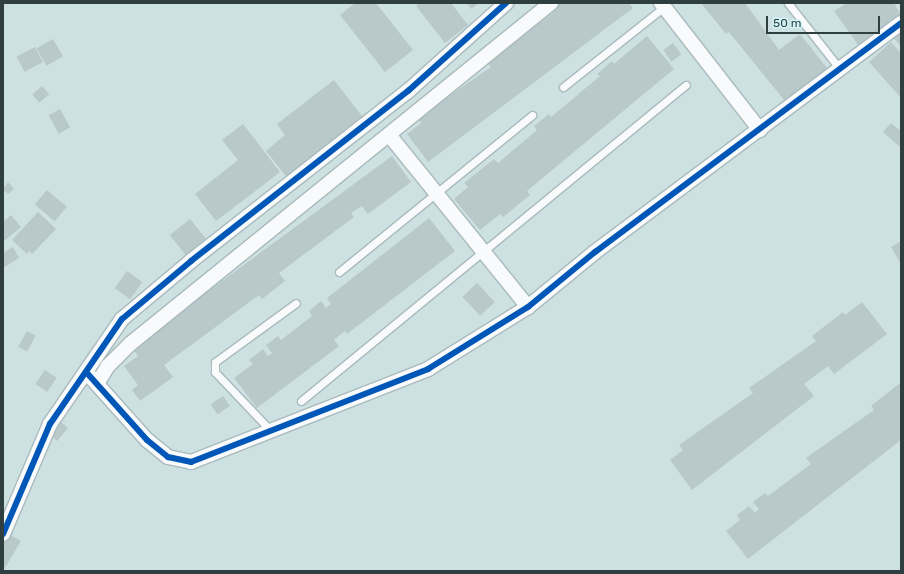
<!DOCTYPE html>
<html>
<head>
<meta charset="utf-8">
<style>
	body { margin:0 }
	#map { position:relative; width:904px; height:574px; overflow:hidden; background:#cde1e3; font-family:Rubik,sans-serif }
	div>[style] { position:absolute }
	.building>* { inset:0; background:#b9c8ca; transform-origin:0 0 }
	.roads { filter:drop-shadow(1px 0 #aababb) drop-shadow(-1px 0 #aababb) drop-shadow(0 1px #aababb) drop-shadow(0 -1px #aababb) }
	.lane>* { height:7px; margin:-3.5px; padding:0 3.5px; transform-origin:3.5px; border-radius:3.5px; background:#f8fafb }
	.street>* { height:14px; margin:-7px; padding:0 7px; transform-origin:7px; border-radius:7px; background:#f8fafb }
	.cycleway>* { height:6px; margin:-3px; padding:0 3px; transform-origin:3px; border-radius:3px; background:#0057b8 }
	span { translate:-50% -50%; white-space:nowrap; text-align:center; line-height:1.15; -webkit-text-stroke:4px #d1f6f9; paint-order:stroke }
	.frame { position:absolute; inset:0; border:4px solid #2f3e3f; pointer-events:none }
	.scale { position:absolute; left:766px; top:16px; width:114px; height:18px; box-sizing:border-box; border:2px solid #2f3e3f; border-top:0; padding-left:5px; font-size:12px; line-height:14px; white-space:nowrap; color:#2f3e3f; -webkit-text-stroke:3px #d1f6f9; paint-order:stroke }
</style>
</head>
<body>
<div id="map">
	<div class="building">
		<div style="clip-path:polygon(355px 3px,376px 3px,413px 50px,385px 72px,340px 15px)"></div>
		<div style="clip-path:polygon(420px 3px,451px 3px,468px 25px,445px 43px,416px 6px)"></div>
		<div style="clip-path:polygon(467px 3px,479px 3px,471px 9px)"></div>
		<div style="clip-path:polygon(560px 3px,629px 3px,633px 8px,428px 162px,407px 134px,421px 123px,417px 118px,491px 67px,487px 63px,554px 12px,552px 9px)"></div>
		<div style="clip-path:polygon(701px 3px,745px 3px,779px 50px,800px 34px,831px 73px,789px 106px,729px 32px,726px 34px)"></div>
		<div style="clip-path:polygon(847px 3px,894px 3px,901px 15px,858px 45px,834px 11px)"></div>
		<div style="clip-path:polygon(901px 31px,901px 47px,893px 37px)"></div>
		<div style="clip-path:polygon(647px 36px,674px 69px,527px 191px,530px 195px,503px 217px,500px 214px,480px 230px,454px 199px,468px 187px,464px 183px,494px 159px,498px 163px,537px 130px,534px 126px,549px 114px,551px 117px,600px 76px,597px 74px,612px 61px,614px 64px)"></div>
		<div style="left:53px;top:39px;width:20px;height:19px;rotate:60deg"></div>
		<div style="clip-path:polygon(891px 42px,901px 53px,901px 98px,869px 62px)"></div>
		<div style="left:673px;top:43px;width:14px;height:12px;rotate:54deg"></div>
		<div style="left:35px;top:47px;width:17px;height:21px;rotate:62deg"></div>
		<div style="clip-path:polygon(334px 80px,365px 120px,289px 180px,266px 151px,285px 135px,277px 124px)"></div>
		<div style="left:42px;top:86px;width:11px;height:13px;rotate:49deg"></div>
		<div style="left:60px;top:109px;width:21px;height:13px;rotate:61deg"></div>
		<div style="clip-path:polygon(891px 123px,901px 131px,901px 148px,883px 132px)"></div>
		<div style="clip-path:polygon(243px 124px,280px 172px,216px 221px,195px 194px,238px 160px,222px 140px)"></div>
		<div style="clip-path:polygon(392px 156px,411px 182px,368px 214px,362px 206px,351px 213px,354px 217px,279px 273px,285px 281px,262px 299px,259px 295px,164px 365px,173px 377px,140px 401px,132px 390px,138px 385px,124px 366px,138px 356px,132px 347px)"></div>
		<div style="clip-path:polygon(8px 182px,14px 189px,8px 194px,3px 189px)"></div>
		<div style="left:47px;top:190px;width:26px;height:19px;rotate:40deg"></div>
		<div style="clip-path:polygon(38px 212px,56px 229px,32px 254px,29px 251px,27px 254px,12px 240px)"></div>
		<div style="clip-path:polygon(11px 215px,21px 227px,3px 242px,3px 222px)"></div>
		<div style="clip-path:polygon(429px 218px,455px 251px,347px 334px,345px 331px,334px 340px,339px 346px,257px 408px,234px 378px,253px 364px,249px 360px,263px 349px,268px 356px,272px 353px,266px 345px,278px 336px,281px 340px,312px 316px,309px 311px,321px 301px,326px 308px,331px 304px,327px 298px)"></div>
		<div style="left:190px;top:219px;width:26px;height:26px;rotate:51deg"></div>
		<div style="clip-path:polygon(901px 241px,901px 264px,891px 247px)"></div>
		<div style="clip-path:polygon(13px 247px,19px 258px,3px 268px,3px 253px)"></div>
		<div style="left:127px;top:271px;width:19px;height:21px;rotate:36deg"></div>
		<div style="left:477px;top:283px;width:26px;height:20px;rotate:47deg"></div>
		<div style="clip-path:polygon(862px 302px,887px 334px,834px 374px,828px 366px,804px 384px,814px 396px,692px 490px,670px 460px,683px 450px,679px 445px,753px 393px,749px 388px,816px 341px,812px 336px,843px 312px,845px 315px)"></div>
		<div style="left:27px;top:331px;width:10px;height:18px;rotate:29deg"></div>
		<div style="left:45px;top:370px;width:14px;height:17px;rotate:34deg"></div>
		<div style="clip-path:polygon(900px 383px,901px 440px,748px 559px,726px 531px,740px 520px,737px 515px,749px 506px,755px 513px,759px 509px,753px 502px,765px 493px,768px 496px,811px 464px,806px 458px,874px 410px,871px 406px)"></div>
		<div style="left:223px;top:396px;width:12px;height:15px;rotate:55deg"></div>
		<div style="left:57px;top:419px;width:14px;height:17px;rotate:39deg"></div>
		<div style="clip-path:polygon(7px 533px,21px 541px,3px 571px,3px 534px)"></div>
	</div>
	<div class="roads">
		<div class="lane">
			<div style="left:788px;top:3px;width:84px;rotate:51.8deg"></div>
			<div style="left:563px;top:87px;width:129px;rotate:-38.4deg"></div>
			<div style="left:339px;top:272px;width:249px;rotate:-39.1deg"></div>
			<div style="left:301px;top:401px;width:498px;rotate:-39.4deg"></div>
			<div style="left:272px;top:432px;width:83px;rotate:-133.5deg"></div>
			<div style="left:215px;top:372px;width:10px;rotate:-90deg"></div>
			<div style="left:215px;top:362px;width:100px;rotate:-36.1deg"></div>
		</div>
		<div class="street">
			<div style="left:661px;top:3px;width:161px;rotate:52.1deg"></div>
			<div style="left:390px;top:136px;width:220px;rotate:51.1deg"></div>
			<div style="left:87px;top:373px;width:90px;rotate:48.2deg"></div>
			<div style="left:147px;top:440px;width:27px;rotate:39deg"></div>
			<div style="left:168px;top:457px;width:24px;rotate:12deg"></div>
			<div style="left:191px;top:462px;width:255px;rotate:-21.4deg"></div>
			<div style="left:428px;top:369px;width:118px;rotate:-31.8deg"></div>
			<div style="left:528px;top:307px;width:87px;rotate:-39.4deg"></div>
			<div style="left:595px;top:252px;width:382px;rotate:-36.8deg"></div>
			<div style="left:97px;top:384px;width:21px;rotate:-59deg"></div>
			<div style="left:108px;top:366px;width:31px;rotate:-45deg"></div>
			<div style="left:130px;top:344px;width:542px;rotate:-39.01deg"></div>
			<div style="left:3px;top:534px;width:120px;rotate:-66.9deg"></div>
			<div style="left:50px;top:424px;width:127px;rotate:-55.6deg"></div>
			<div style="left:122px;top:319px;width:90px;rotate:-40deg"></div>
			<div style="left:191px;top:261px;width:276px;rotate:-38.1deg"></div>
			<div style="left:408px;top:91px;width:132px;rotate:-41.9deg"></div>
		</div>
	</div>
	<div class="cycleway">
		<div style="left:87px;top:373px;width:90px;rotate:48.2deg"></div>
		<div style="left:147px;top:440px;width:27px;rotate:39deg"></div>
		<div style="left:168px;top:457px;width:24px;rotate:12deg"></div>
		<div style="left:191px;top:462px;width:255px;rotate:-21.4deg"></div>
		<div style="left:428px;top:369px;width:118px;rotate:-31.8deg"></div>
		<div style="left:528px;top:307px;width:87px;rotate:-39.4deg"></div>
		<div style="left:595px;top:252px;width:382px;rotate:-36.8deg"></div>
		<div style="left:3px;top:534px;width:120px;rotate:-66.9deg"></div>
		<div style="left:50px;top:424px;width:127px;rotate:-55.6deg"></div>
		<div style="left:122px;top:319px;width:90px;rotate:-40deg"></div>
		<div style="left:191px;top:261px;width:276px;rotate:-38.1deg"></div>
		<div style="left:408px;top:91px;width:132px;rotate:-41.9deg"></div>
	</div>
	<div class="frame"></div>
	<div class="scale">50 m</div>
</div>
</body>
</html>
